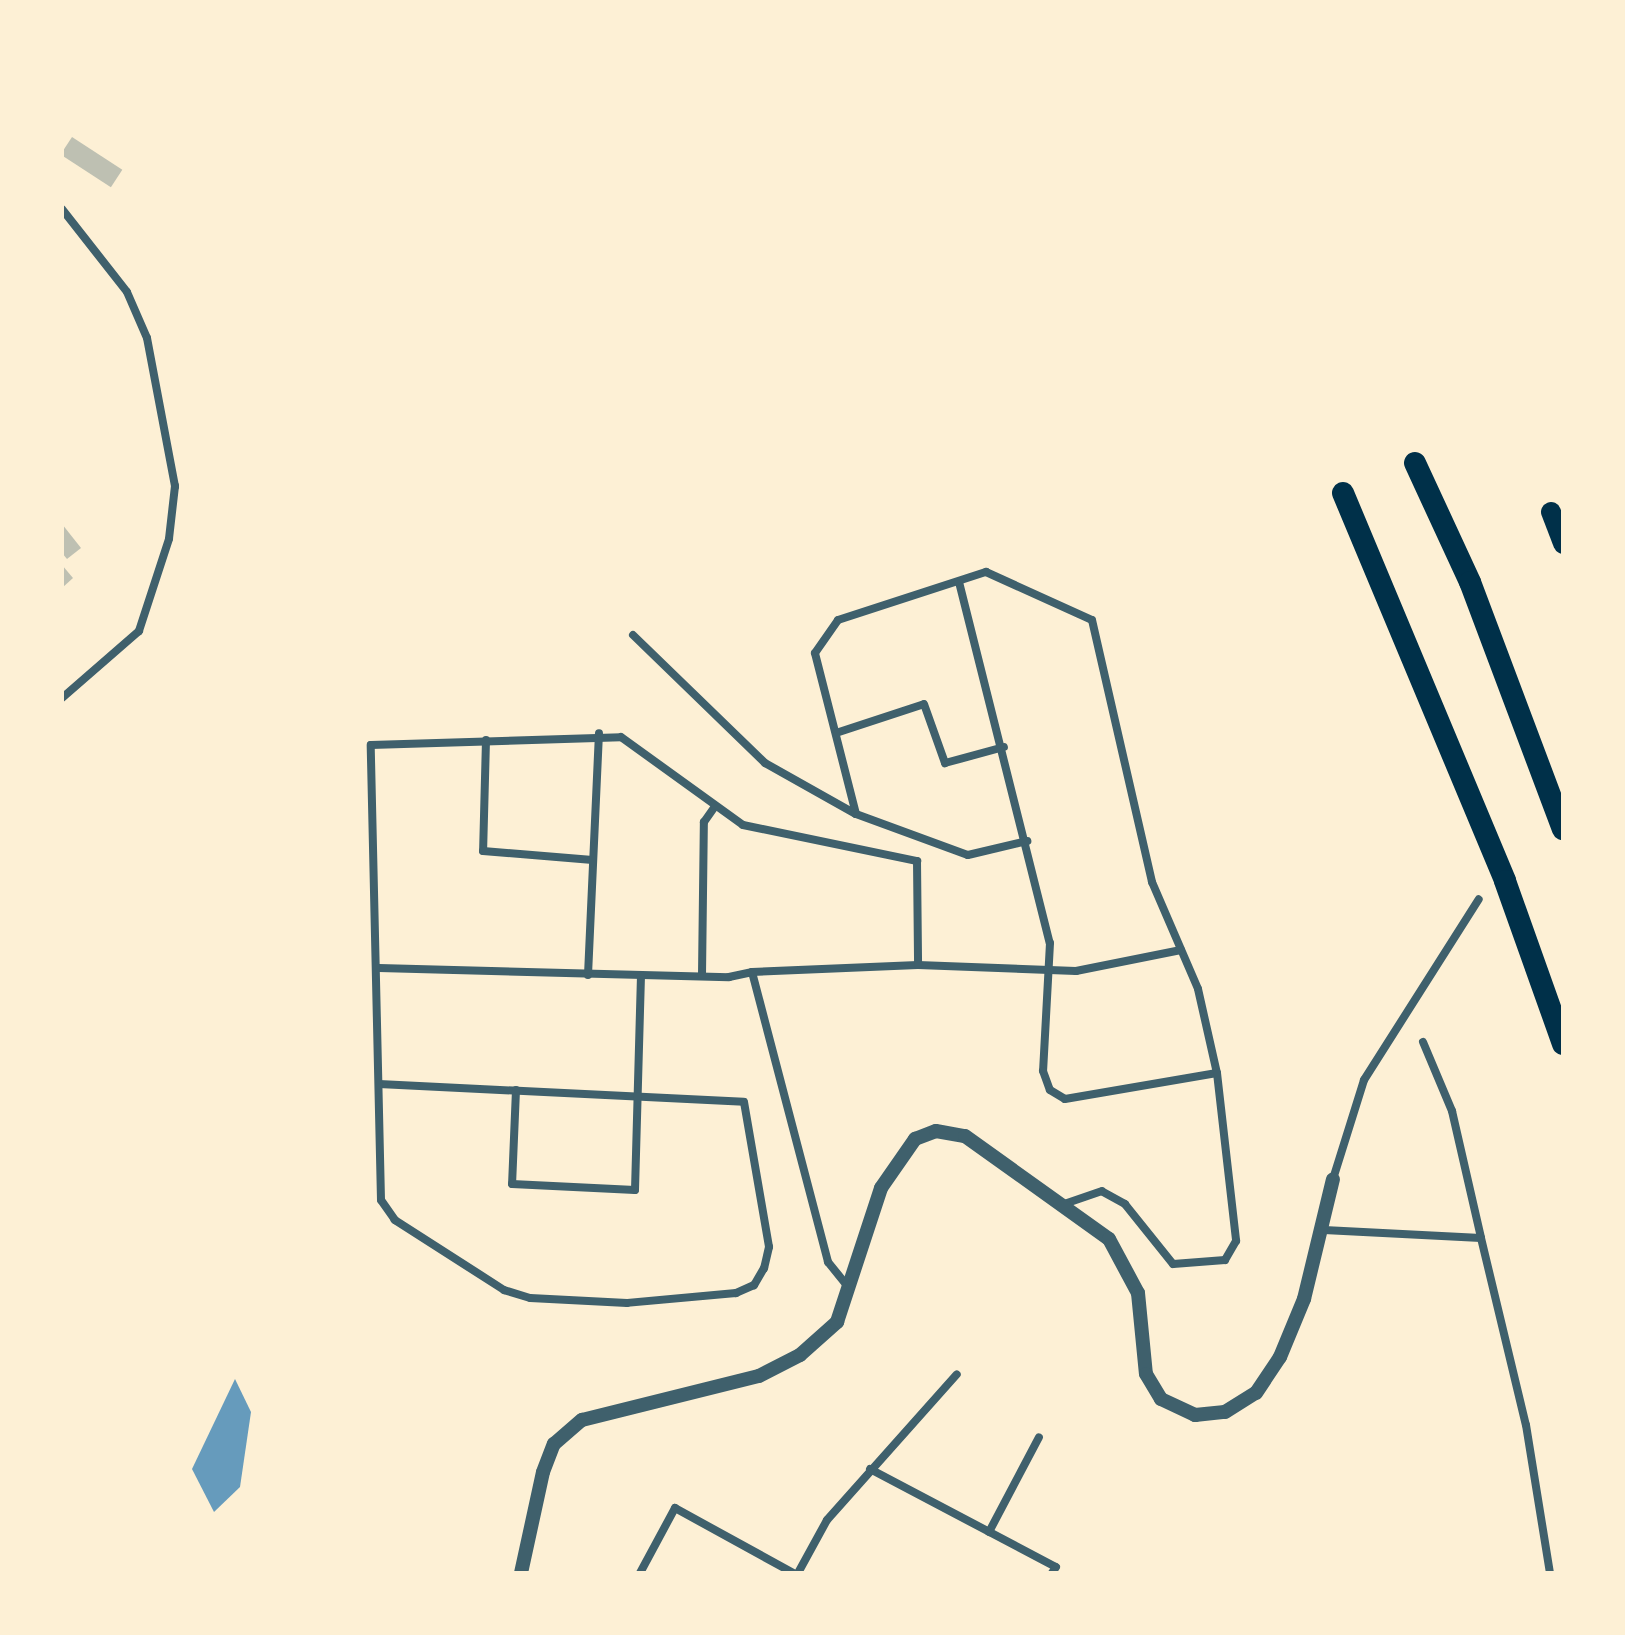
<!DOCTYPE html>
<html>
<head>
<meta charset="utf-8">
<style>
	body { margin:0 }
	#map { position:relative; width:1625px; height:1635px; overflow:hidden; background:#fdf0d5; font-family:"Asap Condensed",sans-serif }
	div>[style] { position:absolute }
	.water>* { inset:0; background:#669bbc }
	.building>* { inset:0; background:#bec0b2; transform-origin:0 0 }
	.minor>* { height:8px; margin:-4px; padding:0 4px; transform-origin:4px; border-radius:4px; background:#3f606c }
	.tertiary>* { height:14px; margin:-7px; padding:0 7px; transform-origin:7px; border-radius:7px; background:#3f606c }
	.trunk>* { height:20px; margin:-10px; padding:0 10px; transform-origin:10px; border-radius:10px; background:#003049 }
	.motorway>* { height:22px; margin:-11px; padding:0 11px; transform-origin:11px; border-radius:11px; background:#003049 }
	span { translate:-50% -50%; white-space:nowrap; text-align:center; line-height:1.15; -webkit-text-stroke:8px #fdf0d5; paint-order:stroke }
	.frame { position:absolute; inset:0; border:64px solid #fdf0d5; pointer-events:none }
</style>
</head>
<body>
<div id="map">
	<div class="water">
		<div style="clip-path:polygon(235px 1379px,251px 1412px,240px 1487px,214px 1512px,192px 1469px)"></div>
	</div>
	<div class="building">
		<div style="left:72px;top:137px;width:60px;height:21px;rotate:33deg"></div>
		<div style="clip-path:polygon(62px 524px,81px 548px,67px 559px,62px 553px)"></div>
		<div style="clip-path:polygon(62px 565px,73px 578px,62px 588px)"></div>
	</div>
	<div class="minor">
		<div style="left:62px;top:209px;width:105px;rotate:51.9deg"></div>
		<div style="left:127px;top:292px;width:50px;rotate:66.5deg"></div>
		<div style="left:147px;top:338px;width:151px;rotate:79.3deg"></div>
		<div style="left:175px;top:486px;width:53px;rotate:96.5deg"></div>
		<div style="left:169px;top:539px;width:97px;rotate:108.1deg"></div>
		<div style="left:139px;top:631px;width:102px;rotate:139deg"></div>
		<div style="left:959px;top:582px;width:372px;rotate:75.9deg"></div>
		<div style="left:1050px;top:943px;width:128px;rotate:93.1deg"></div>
		<div style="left:1043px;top:1071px;width:20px;rotate:70deg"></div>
		<div style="left:1050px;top:1090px;width:17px;rotate:31deg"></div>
		<div style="left:1065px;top:1099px;width:154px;rotate:-9.7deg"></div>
		<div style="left:633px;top:635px;width:184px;rotate:44.1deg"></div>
		<div style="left:765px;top:763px;width:104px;rotate:29.3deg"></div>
		<div style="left:856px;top:814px;width:119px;rotate:20.1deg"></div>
		<div style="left:968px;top:855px;width:61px;rotate:-13.3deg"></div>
		<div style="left:839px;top:732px;width:89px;rotate:-18.2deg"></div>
		<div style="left:924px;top:704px;width:63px;rotate:70.4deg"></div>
		<div style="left:945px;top:763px;width:61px;rotate:-15.2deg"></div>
		<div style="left:486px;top:740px;width:111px;rotate:91.5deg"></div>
		<div style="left:483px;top:851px;width:110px;rotate:4.7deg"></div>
		<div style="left:856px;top:814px;width:166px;rotate:-104.3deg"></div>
		<div style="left:815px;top:653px;width:40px;rotate:-55.1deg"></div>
		<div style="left:838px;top:620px;width:156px;rotate:-18deg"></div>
		<div style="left:986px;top:572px;width:116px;rotate:24.4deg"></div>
		<div style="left:1092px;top:620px;width:269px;rotate:77.1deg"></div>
		<div style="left:1152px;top:882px;width:116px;rotate:66.7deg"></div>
		<div style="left:1198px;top:989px;width:86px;rotate:77.3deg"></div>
		<div style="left:1217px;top:1073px;width:169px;rotate:83.5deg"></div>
		<div style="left:1236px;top:1241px;width:22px;rotate:120deg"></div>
		<div style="left:1225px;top:1260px;width:52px;rotate:175.6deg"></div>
		<div style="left:1173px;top:1264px;width:77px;rotate:-128.7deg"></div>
		<div style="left:1125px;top:1204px;width:26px;rotate:-151deg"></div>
		<div style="left:1102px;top:1191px;width:40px;rotate:161.1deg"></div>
		<div style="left:379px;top:968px;width:350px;rotate:1.5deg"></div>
		<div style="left:729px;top:977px;width:24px;rotate:-12deg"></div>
		<div style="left:752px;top:972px;width:300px;rotate:75.3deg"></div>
		<div style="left:828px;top:1262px;width:33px;rotate:51deg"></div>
		<div style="left:752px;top:972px;width:166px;rotate:-2.4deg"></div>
		<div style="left:918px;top:965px;width:158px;rotate:2.2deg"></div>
		<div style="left:1076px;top:971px;width:107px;rotate:-11.3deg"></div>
		<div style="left:588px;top:975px;width:242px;rotate:-87.4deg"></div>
		<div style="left:702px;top:975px;width:153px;rotate:-89.3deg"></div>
		<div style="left:704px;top:822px;width:19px;rotate:-55deg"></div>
		<div style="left:1423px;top:1042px;width:75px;rotate:67.2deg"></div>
		<div style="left:1452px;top:1111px;width:130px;rotate:77.1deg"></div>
		<div style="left:379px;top:1084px;width:365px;rotate:2.8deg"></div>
		<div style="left:744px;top:1102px;width:147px;rotate:80.2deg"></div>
		<div style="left:769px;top:1247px;width:22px;rotate:103deg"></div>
		<div style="left:764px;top:1268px;width:20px;rotate:120deg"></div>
		<div style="left:754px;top:1285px;width:20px;rotate:156deg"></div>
		<div style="left:736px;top:1293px;width:109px;rotate:174.8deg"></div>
		<div style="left:627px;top:1303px;width:97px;rotate:-177deg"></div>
		<div style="left:530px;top:1298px;width:27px;rotate:-163deg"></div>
		<div style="left:504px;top:1290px;width:130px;rotate:-147.3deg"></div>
		<div style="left:395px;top:1220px;width:24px;rotate:-125deg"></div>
		<div style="left:381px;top:1200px;width:455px;rotate:-91.3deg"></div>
		<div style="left:371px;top:745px;width:250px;rotate:-1.8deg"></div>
		<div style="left:621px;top:737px;width:150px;rotate:35.8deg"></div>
		<div style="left:743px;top:825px;width:178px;rotate:11.7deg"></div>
		<div style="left:917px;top:861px;width:104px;rotate:89.4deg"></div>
		<div style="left:516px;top:1090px;width:94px;rotate:92.4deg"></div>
		<div style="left:512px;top:1184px;width:123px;rotate:2.8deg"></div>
		<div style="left:635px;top:1190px;width:215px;rotate:-88.4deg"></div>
		<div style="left:1333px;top:1179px;width:104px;rotate:-72.6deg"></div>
		<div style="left:1364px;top:1080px;width:214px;rotate:-57.6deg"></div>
		<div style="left:1324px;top:1230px;width:157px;rotate:2.9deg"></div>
		<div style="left:1481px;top:1238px;width:192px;rotate:76.5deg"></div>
		<div style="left:1526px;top:1425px;width:150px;rotate:80.8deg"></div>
		<div style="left:870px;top:1469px;width:210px;rotate:27.8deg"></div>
		<div style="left:1056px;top:1567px;width:7px;rotate:124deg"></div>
		<div style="left:989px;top:1532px;width:107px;rotate:-62.2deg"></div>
		<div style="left:640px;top:1573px;width:74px;rotate:-61.7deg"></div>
		<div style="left:675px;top:1508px;width:135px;rotate:28.8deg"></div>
		<div style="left:798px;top:1573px;width:60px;rotate:-61.3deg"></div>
		<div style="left:827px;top:1520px;width:195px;rotate:-48.3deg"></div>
	</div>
	<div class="tertiary">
		<div style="left:521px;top:1573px;width:103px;rotate:-77.7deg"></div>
		<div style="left:543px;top:1472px;width:30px;rotate:-69deg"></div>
		<div style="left:554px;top:1444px;width:37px;rotate:-41deg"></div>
		<div style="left:582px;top:1420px;width:182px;rotate:-14deg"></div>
		<div style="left:759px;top:1376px;width:46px;rotate:-27.1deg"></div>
		<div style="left:800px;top:1355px;width:50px;rotate:-41.7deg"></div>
		<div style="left:837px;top:1322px;width:141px;rotate:-71.8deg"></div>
		<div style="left:881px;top:1188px;width:60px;rotate:-55.2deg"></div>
		<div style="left:915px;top:1139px;width:22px;rotate:-21deg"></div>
		<div style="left:936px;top:1131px;width:29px;rotate:10deg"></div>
		<div style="left:965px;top:1136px;width:177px;rotate:35.6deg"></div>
		<div style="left:1109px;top:1239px;width:61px;rotate:61.8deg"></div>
		<div style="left:1138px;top:1293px;width:81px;rotate:84.4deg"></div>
		<div style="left:1146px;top:1374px;width:29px;rotate:59deg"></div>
		<div style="left:1161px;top:1399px;width:38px;rotate:25deg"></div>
		<div style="left:1195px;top:1415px;width:30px;rotate:-6deg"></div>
		<div style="left:1225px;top:1412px;width:36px;rotate:-32deg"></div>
		<div style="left:1256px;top:1393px;width:43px;rotate:-56.3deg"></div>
		<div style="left:1280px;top:1357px;width:63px;rotate:-67.5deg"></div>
		<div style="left:1304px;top:1299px;width:123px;rotate:-76.4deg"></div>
	</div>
	<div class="trunk">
		<div style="left:1551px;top:512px;width:34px;rotate:69deg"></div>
	</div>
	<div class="motorway">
		<div style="left:1415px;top:463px;width:131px;rotate:65.2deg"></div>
		<div style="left:1470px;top:582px;width:264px;rotate:69.4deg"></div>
		<div style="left:1343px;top:493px;width:420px;rotate:67.3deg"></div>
		<div style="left:1505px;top:881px;width:173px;rotate:70.4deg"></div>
	</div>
	<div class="frame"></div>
</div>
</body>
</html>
